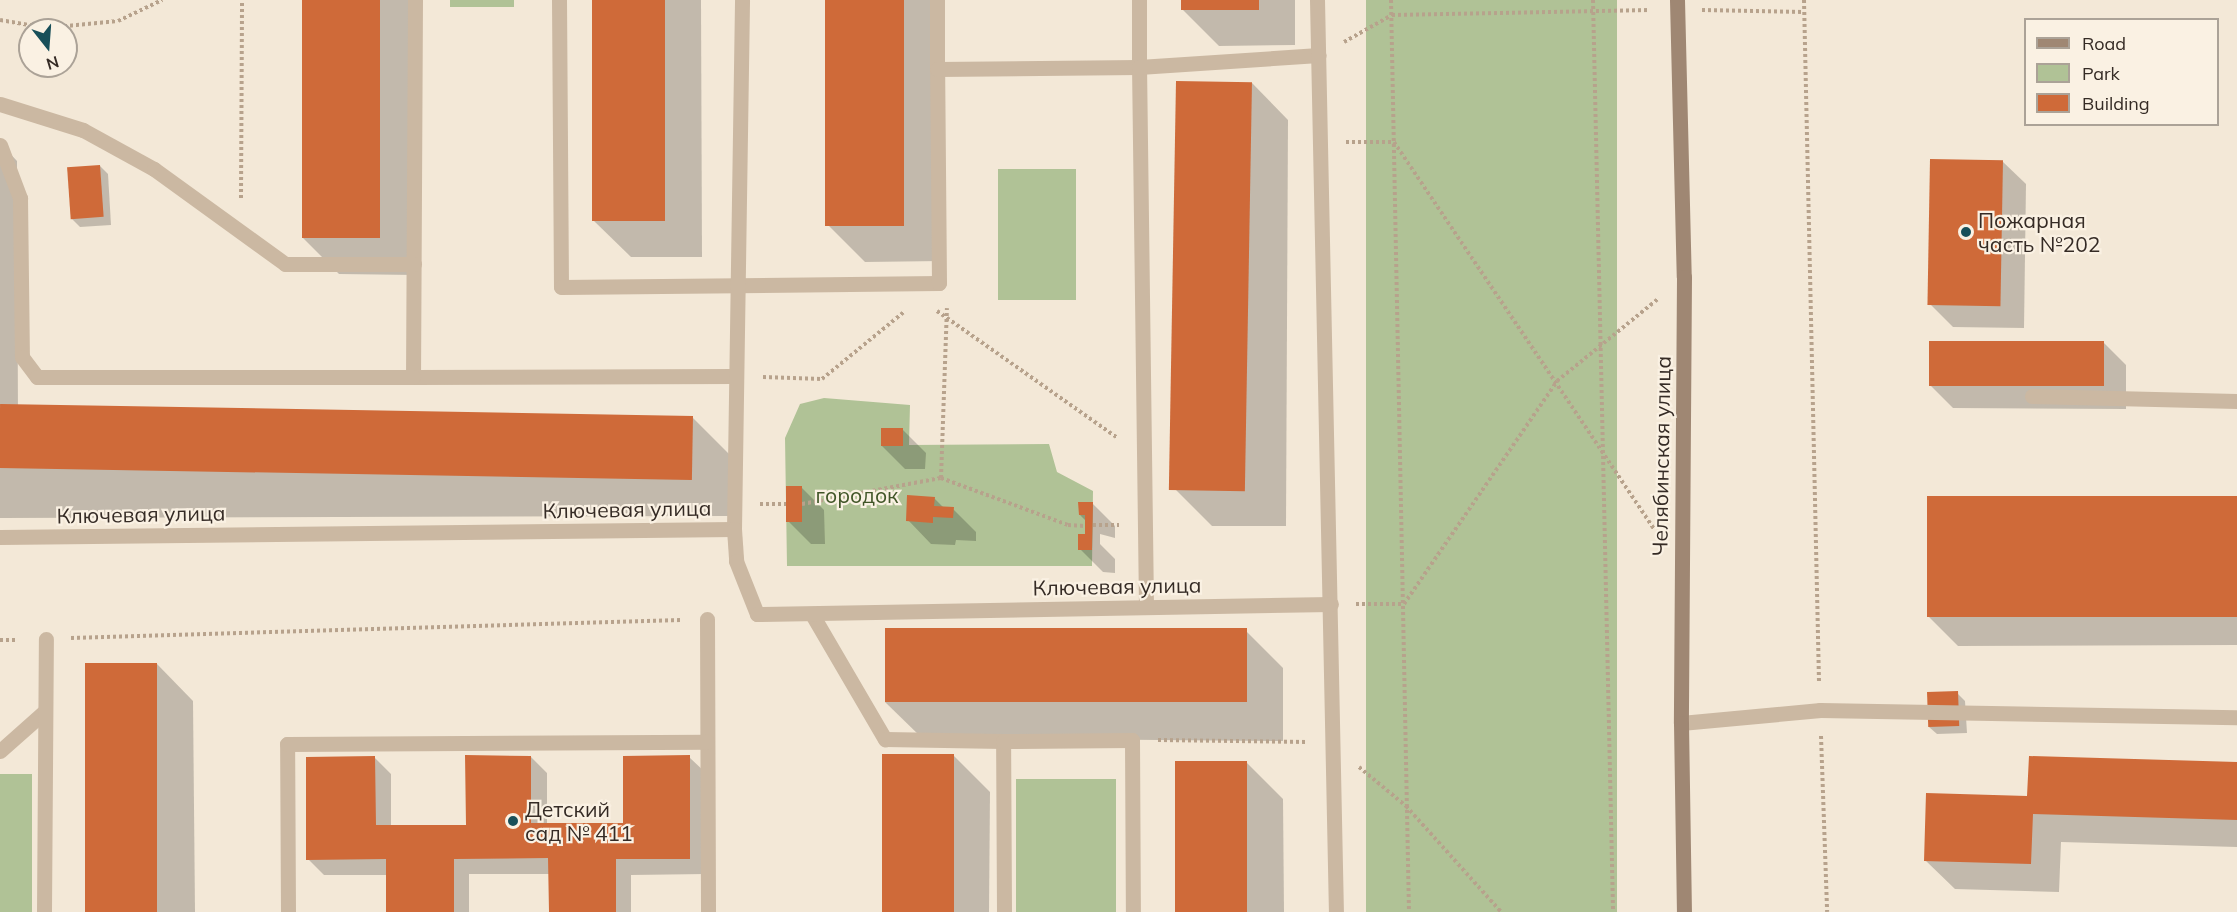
<!DOCTYPE html>
<html>
<head>
<meta charset="utf-8">
<style>
	body { margin:0 }
	#map { position:relative; width:2237px; height:912px; overflow:hidden; background:#f3e8d7; font-family:Mulish,sans-serif }
	div>[style] { position:absolute }
	.green>* { inset:0; background:#b0c296; transform-origin:0 0 }
	.shadow>* { inset:0; background:#0003 }
	.building>* { inset:0; background:#cf6a39; transform-origin:0 0 }
	.path>* { height:4px; margin-top:-2px; transform-origin:0; background:repeating-linear-gradient(90deg,#b7a28c 0 3px,transparent 0 6px) }
	.lane>* { height:15px; margin:-7.5px; padding:0 7.5px; transform-origin:7.5px; border-radius:7.5px; background:#cbb8a2 }
	.street>* { height:15px; margin:-7.5px; padding:0 7.5px; transform-origin:7.5px; border-radius:7.5px; background:#cbb8a2 }
	.secondary>* { height:15px; margin:-7.5px; padding:0 7.5px; transform-origin:7.5px; border-radius:7.5px; background:#9f8773 }
	.dots>* { width:16px; height:16px; translate:-50% -50%; box-sizing:border-box; border:3px solid #faf1e3; border-radius:50% }
	span { translate:-50% -50%; white-space:nowrap; text-align:center; line-height:1.15; -webkit-text-stroke:4.5px #faf1e3; paint-order:stroke }
	.poi-label { font-size:21px; color:#352b25 }
	.left { translate:0 -50%; text-align:left }
	.street-label { font-size:21px; color:#352b25 }
	.park-label { font-size:21px; color:#405527 }
	.legend { position:absolute; left:2024px; top:18px; width:195px; height:108px; box-sizing:border-box; background:#faf1e3; border:2px solid #aba297; margin:0; padding:8px 10px; list-style:none; font-size:18px; color:#352b25 }
	.legend li { display:flex; align-items:center; gap:12px; height:30px }
	.legend b { width:30px; border:2px solid #aba297 }
	.north { position:absolute; left:18px; top:18px; width:60px; height:60px; box-sizing:border-box; background:#faf1e3; border:2px solid #aba297; border-radius:50%; rotate:163deg; font-size:16px; font-weight:700; line-height:24px; text-align:center; color:#352b25 }
	.north::after { content:''; display:block; margin:auto; width:21px; height:27px; background:#184f59; clip-path:polygon(50% 0,100% 100%,50% 72%,0 100%) }
</style>
</head>
<body>
<div id="map">
	<div class="green">
		<div style="left:450px;top:0;width:64px;height:7px"></div>
		<div style="left:1366px;top:0;width:251px;height:912px"></div>
		<div style="left:998px;top:169px;width:78px;height:131px"></div>
		<div style="clip-path:polygon(824px 398px,910px 405px,909px 445px,1049px 444px,1057px 472px,1093px 491px,1092px 566px,787px 566px,785px 438px,800px 404px)"></div>
		<div style="left:0;top:774px;width:32px;height:138px"></div>
		<div style="left:1116px;top:779px;width:133px;height:100px;rotate:90deg"></div>
	</div>
	<div class="shadow">
		<div style="clip-path:polygon(304px 0,416px 0,415px 275px,339px 274px,303px 238px)"></div>
		<div style="clip-path:polygon(593px 0,701px 0,702px 257px,631px 257px,594px 221px)"></div>
		<div style="clip-path:polygon(827px 0,940px 0,942px 261px,865px 262px,828px 225px)"></div>
		<div style="clip-path:polygon(1182px 0,1295px 0,1295px 45px,1219px 46px,1182px 9px)"></div>
		<div style="clip-path:polygon(1252px 83px,1288px 120px,1286px 526px,1212px 526px,1175px 489px)"></div>
		<div style="clip-path:polygon(0 143px,17px 161px,18px 419px,692px 417px,729px 454px,728px 516px,0 518px)"></div>
		<div style="clip-path:polygon(2002px 161px,2026px 184px,2024px 328px,1953px 327px,1930px 304px)"></div>
		<div style="clip-path:polygon(100px 166px,108px 174px,111px 225px,80px 227px,72px 219px)"></div>
		<div style="clip-path:polygon(2103px 342px,2126px 365px,2126px 409px,1953px 408px,1930px 385px)"></div>
		<div style="clip-path:polygon(903px 430px,926px 453px,925px 469px,905px 469px,882px 446px)"></div>
		<div style="clip-path:polygon(801px 487px,824px 510px,825px 544px,811px 544px,788px 521px)"></div>
		<div style="clip-path:polygon(2237px 497px,2237px 645px,1958px 646px,1929px 617px)"></div>
		<div style="clip-path:polygon(934px 498px,944px 508px,953px 509px,976px 532px,976px 541px,956px 540px,955px 545px,931px 544px,908px 520px)"></div>
		<div style="clip-path:polygon(1092px 503px,1115px 526px,1115px 538px,1100px 534px,1100px 544px,1115px 559px,1115px 573px,1103px 572px,1080px 549px,1088px 536px,1086px 521px,1080px 515px)"></div>
		<div style="clip-path:polygon(1247px 632px,1283px 668px,1283px 741px,922px 738px,885px 702px)"></div>
		<div style="clip-path:polygon(157px 664px,193px 701px,195px 912px,89px 912px)"></div>
		<div style="clip-path:polygon(1957px 693px,1965px 701px,1967px 733px,1937px 734px,1929px 727px)"></div>
		<div style="clip-path:polygon(953px 755px,990px 792px,989px 912px,882px 912px)"></div>
		<div style="clip-path:polygon(531px 757px,547px 773px,547px 825px,625px 824px,689px 757px,706px 773px,706px 874px,631px 875px,631px 912px,550px 912px,550px 874px,469px 874px,469px 912px,388px 912px,388px 875px,324px 875px,308px 859px,375px 758px,391px 774px,391px 827px,467px 827px)"></div>
		<div style="clip-path:polygon(1247px 763px,1283px 799px,1284px 912px,1177px 912px)"></div>
		<div style="clip-path:polygon(2237px 764px,2237px 847px,2061px 842px,2059px 892px,1955px 889px,1926px 861px,2029px 798px)"></div>
	</div>
	<div class="building">
		<div style="left:302px;top:0;width:78px;height:238px"></div>
		<div style="left:592px;top:0;width:73px;height:221px"></div>
		<div style="left:825px;top:0;width:79px;height:226px"></div>
		<div style="left:1181px;top:0;width:78px;height:10px"></div>
		<div style="left:1176px;top:81px;width:76px;height:409px;rotate:1deg"></div>
		<div style="left:1930px;top:159px;width:73px;height:146px;rotate:1deg"></div>
		<div style="left:100px;top:165px;width:52px;height:33px;rotate:86deg"></div>
		<div style="left:2104px;top:341px;width:45px;height:175px;rotate:90deg"></div>
		<div style="left:693px;top:416px;width:64px;height:693px;rotate:91deg"></div>
		<div style="left:881px;top:428px;width:22px;height:18px"></div>
		<div style="left:786px;top:486px;width:16px;height:36px"></div>
		<div style="clip-path:polygon(907px 495px,935px 497px,934px 506px,954px 507px,953px 518px,933px 517px,933px 523px,906px 521px)"></div>
		<div style="left:2237px;top:496px;width:121px;height:310px;rotate:90deg"></div>
		<div style="clip-path:polygon(1078px 502px,1093px 502px,1092px 550px,1078px 550px,1078px 534px,1085px 534px,1085px 515px,1079px 515px)"></div>
		<div style="left:885px;top:628px;width:362px;height:74px"></div>
		<div style="left:85px;top:663px;width:72px;height:249px"></div>
		<div style="left:1958px;top:691px;width:35px;height:31px;rotate:88deg"></div>
		<div style="left:882px;top:754px;width:72px;height:158px"></div>
		<div style="clip-path:polygon(465px 755px,531px 756px,531px 823px,623px 823px,623px 756px,690px 755px,690px 859px,616px 859px,616px 912px,549px 912px,548px 858px,454px 859px,454px 912px,386px 912px,386px 859px,306px 860px,306px 757px,375px 756px,376px 825px,466px 825px)"></div>
		<div style="clip-path:polygon(2029px 756px,2237px 762px,2237px 820px,2033px 814px,2031px 864px,1924px 861px,1926px 793px,2027px 796px)"></div>
		<div style="left:1175px;top:761px;width:72px;height:151px"></div>
	</div>
	<div class="path">
		<div style="left:1391px;top:0;width:912px;rotate:88.87deg"></div>
		<div style="left:1593px;top:0;width:912px;rotate:88.74deg"></div>
		<div style="left:1804px;top:0;width:683px;rotate:88.74deg"></div>
		<div style="left:1702px;top:10px;width:102px;rotate:1.1deg"></div>
		<div style="left:0;top:20px;width:47px;rotate:9.9deg"></div>
		<div style="left:46px;top:28px;width:72px;rotate:-5.6deg"></div>
		<div style="left:118px;top:21px;width:49px;rotate:-25.5deg"></div>
		<div style="left:1344px;top:42px;width:55px;rotate:-29.4deg"></div>
		<div style="left:1392px;top:15px;width:258px;rotate:-1.1deg"></div>
		<div style="left:1346px;top:142px;width:47px"></div>
		<div style="left:1394px;top:142px;width:466px;rotate:56.1deg"></div>
		<div style="left:241px;top:198px;width:198px;rotate:-89.7deg"></div>
		<div style="left:937px;top:311px;width:221px;rotate:35.1deg"></div>
		<div style="left:763px;top:377px;width:59px;rotate:1.9deg"></div>
		<div style="left:822px;top:379px;width:107px;rotate:-39.3deg"></div>
		<div style="left:941px;top:478px;width:170px;rotate:-88deg"></div>
		<div style="left:760px;top:504px;width:26px"></div>
		<div style="left:802px;top:504px;width:141px;rotate:-10.6deg"></div>
		<div style="left:941px;top:478px;width:135px;rotate:20.3deg"></div>
		<div style="left:1068px;top:525px;width:17px;rotate:3deg"></div>
		<div style="left:1093px;top:525px;width:26px"></div>
		<div style="left:1356px;top:604px;width:48px"></div>
		<div style="left:1404px;top:604px;width:270px;rotate:-55.5deg"></div>
		<div style="left:1557px;top:381px;width:130px;rotate:-39.1deg"></div>
		<div style="left:71px;top:638px;width:610px;rotate:-1.69deg"></div>
		<div style="left:0;top:640px;width:18px"></div>
		<div style="left:1821px;top:736px;width:176px;rotate:88deg"></div>
		<div style="left:1158px;top:740px;width:149px;rotate:0.8deg"></div>
		<div style="left:1359px;top:767px;width:61px;rotate:39.7deg"></div>
		<div style="left:1406px;top:806px;width:142px;rotate:48.1deg"></div>
	</div>
	<div class="lane">
		<div style="left:415px;top:0;width:377px;rotate:90.3deg"></div>
		<div style="left:413px;top:377px;width:322px;rotate:-0.2deg"></div>
		<div style="left:559px;top:0;width:287px;rotate:89.6deg"></div>
		<div style="left:561px;top:287px;width:378px;rotate:-0.6deg"></div>
		<div style="left:939px;top:283px;width:214px;rotate:-90.5deg"></div>
		<div style="left:937px;top:0;width:69px;rotate:90deg"></div>
		<div style="left:937px;top:69px;width:202px;rotate:-0.6deg"></div>
		<div style="left:1139px;top:67px;width:67px;rotate:-90deg"></div>
		<div style="left:0;top:104px;width:87px;rotate:17.4deg"></div>
		<div style="left:83px;top:130px;width:81px;rotate:28.8deg"></div>
		<div style="left:154px;top:169px;width:162px;rotate:35.9deg"></div>
		<div style="left:285px;top:264px;width:129px"></div>
		<div style="left:0;top:145px;width:57px;rotate:69.3deg"></div>
		<div style="left:20px;top:198px;width:159px;rotate:89.3deg"></div>
		<div style="left:22px;top:357px;width:25px;rotate:53deg"></div>
		<div style="left:37px;top:377px;width:376px"></div>
		<div style="left:2032px;top:396px;width:205px;rotate:1.4deg"></div>
		<div style="left:734px;top:529px;width:529px;rotate:-89.13deg"></div>
		<div style="left:1146px;top:606px;width:539px;rotate:-90.74deg"></div>
		<div style="left:1139px;top:67px;width:180px;rotate:-3.8deg"></div>
		<div style="left:813px;top:616px;width:143px;rotate:59.7deg"></div>
		<div style="left:885px;top:739px;width:118px;rotate:1deg"></div>
		<div style="left:707px;top:619px;width:293px;rotate:89.8deg"></div>
		<div style="left:1681px;top:723px;width:140px;rotate:-5.3deg"></div>
		<div style="left:1820px;top:710px;width:417px;rotate:1deg"></div>
		<div style="left:0;top:751px;width:59px;rotate:-41.6deg"></div>
		<div style="left:44px;top:912px;width:273px;rotate:-89.6deg"></div>
		<div style="left:288px;top:912px;width:168px;rotate:-90.3deg"></div>
		<div style="left:287px;top:744px;width:420px;rotate:-0.3deg"></div>
		<div style="left:1004px;top:912px;width:171px;rotate:-90.3deg"></div>
		<div style="left:1003px;top:741px;width:129px;rotate:-0.4deg"></div>
		<div style="left:1132px;top:740px;width:172px;rotate:89.7deg"></div>
	</div>
	<div class="street">
		<div style="left:1317px;top:0;width:912px;rotate:88.81deg"></div>
		<div style="left:0;top:537px;width:734px;rotate:-0.62deg"></div>
		<div style="left:734px;top:529px;width:32px;rotate:86deg"></div>
		<div style="left:736px;top:561px;width:57px;rotate:68.4deg"></div>
		<div style="left:757px;top:614px;width:574px;rotate:-1deg"></div>
	</div>
	<div class="secondary">
		<div style="left:1677px;top:0;width:277px;rotate:88.6deg"></div>
		<div style="left:1684px;top:277px;width:446px;rotate:90.4deg"></div>
		<div style="left:1681px;top:723px;width:189px;rotate:89.1deg"></div>
	</div>
	<div class="dots">
		<div style="left:1966px;top:232px;background:#184f59"></div>
		<div style="left:513px;top:821px;background:#184f59"></div>
	</div>
	<div class="poi-label">
		<span class="left" style="left:1978px;top:232px">Пожарная<br>часть №202</span>
		<span class="left" style="left:525px;top:821px">Детский<br>сад № 411</span>
	</div>
	<div class="street-label">
		<span style="left:1661px;top:456px;rotate:-89deg">Челябинская улица</span>
		<span style="left:627px;top:509px;rotate:-1deg">Ключевая улица</span>
		<span style="left:141px;top:514px;rotate:-1deg">Ключевая улица</span>
		<span style="left:1117px;top:586px;rotate:-1deg">Ключевая улица</span>
	</div>
	<div class="park-label">
		<span style="left:857px;top:495px">городок</span>
	</div>
	<ul class="legend">
	<li><b style="height:8px;background:#9f8773"></b>Road</li>
	<li><b style="height:16px;background:#b0c296"></b>Park</li>
	<li><b style="height:16px;background:#cf6a39"></b>Building</li>
	</ul>
	<div class="north">N</div>
</div>
</body>
</html>
